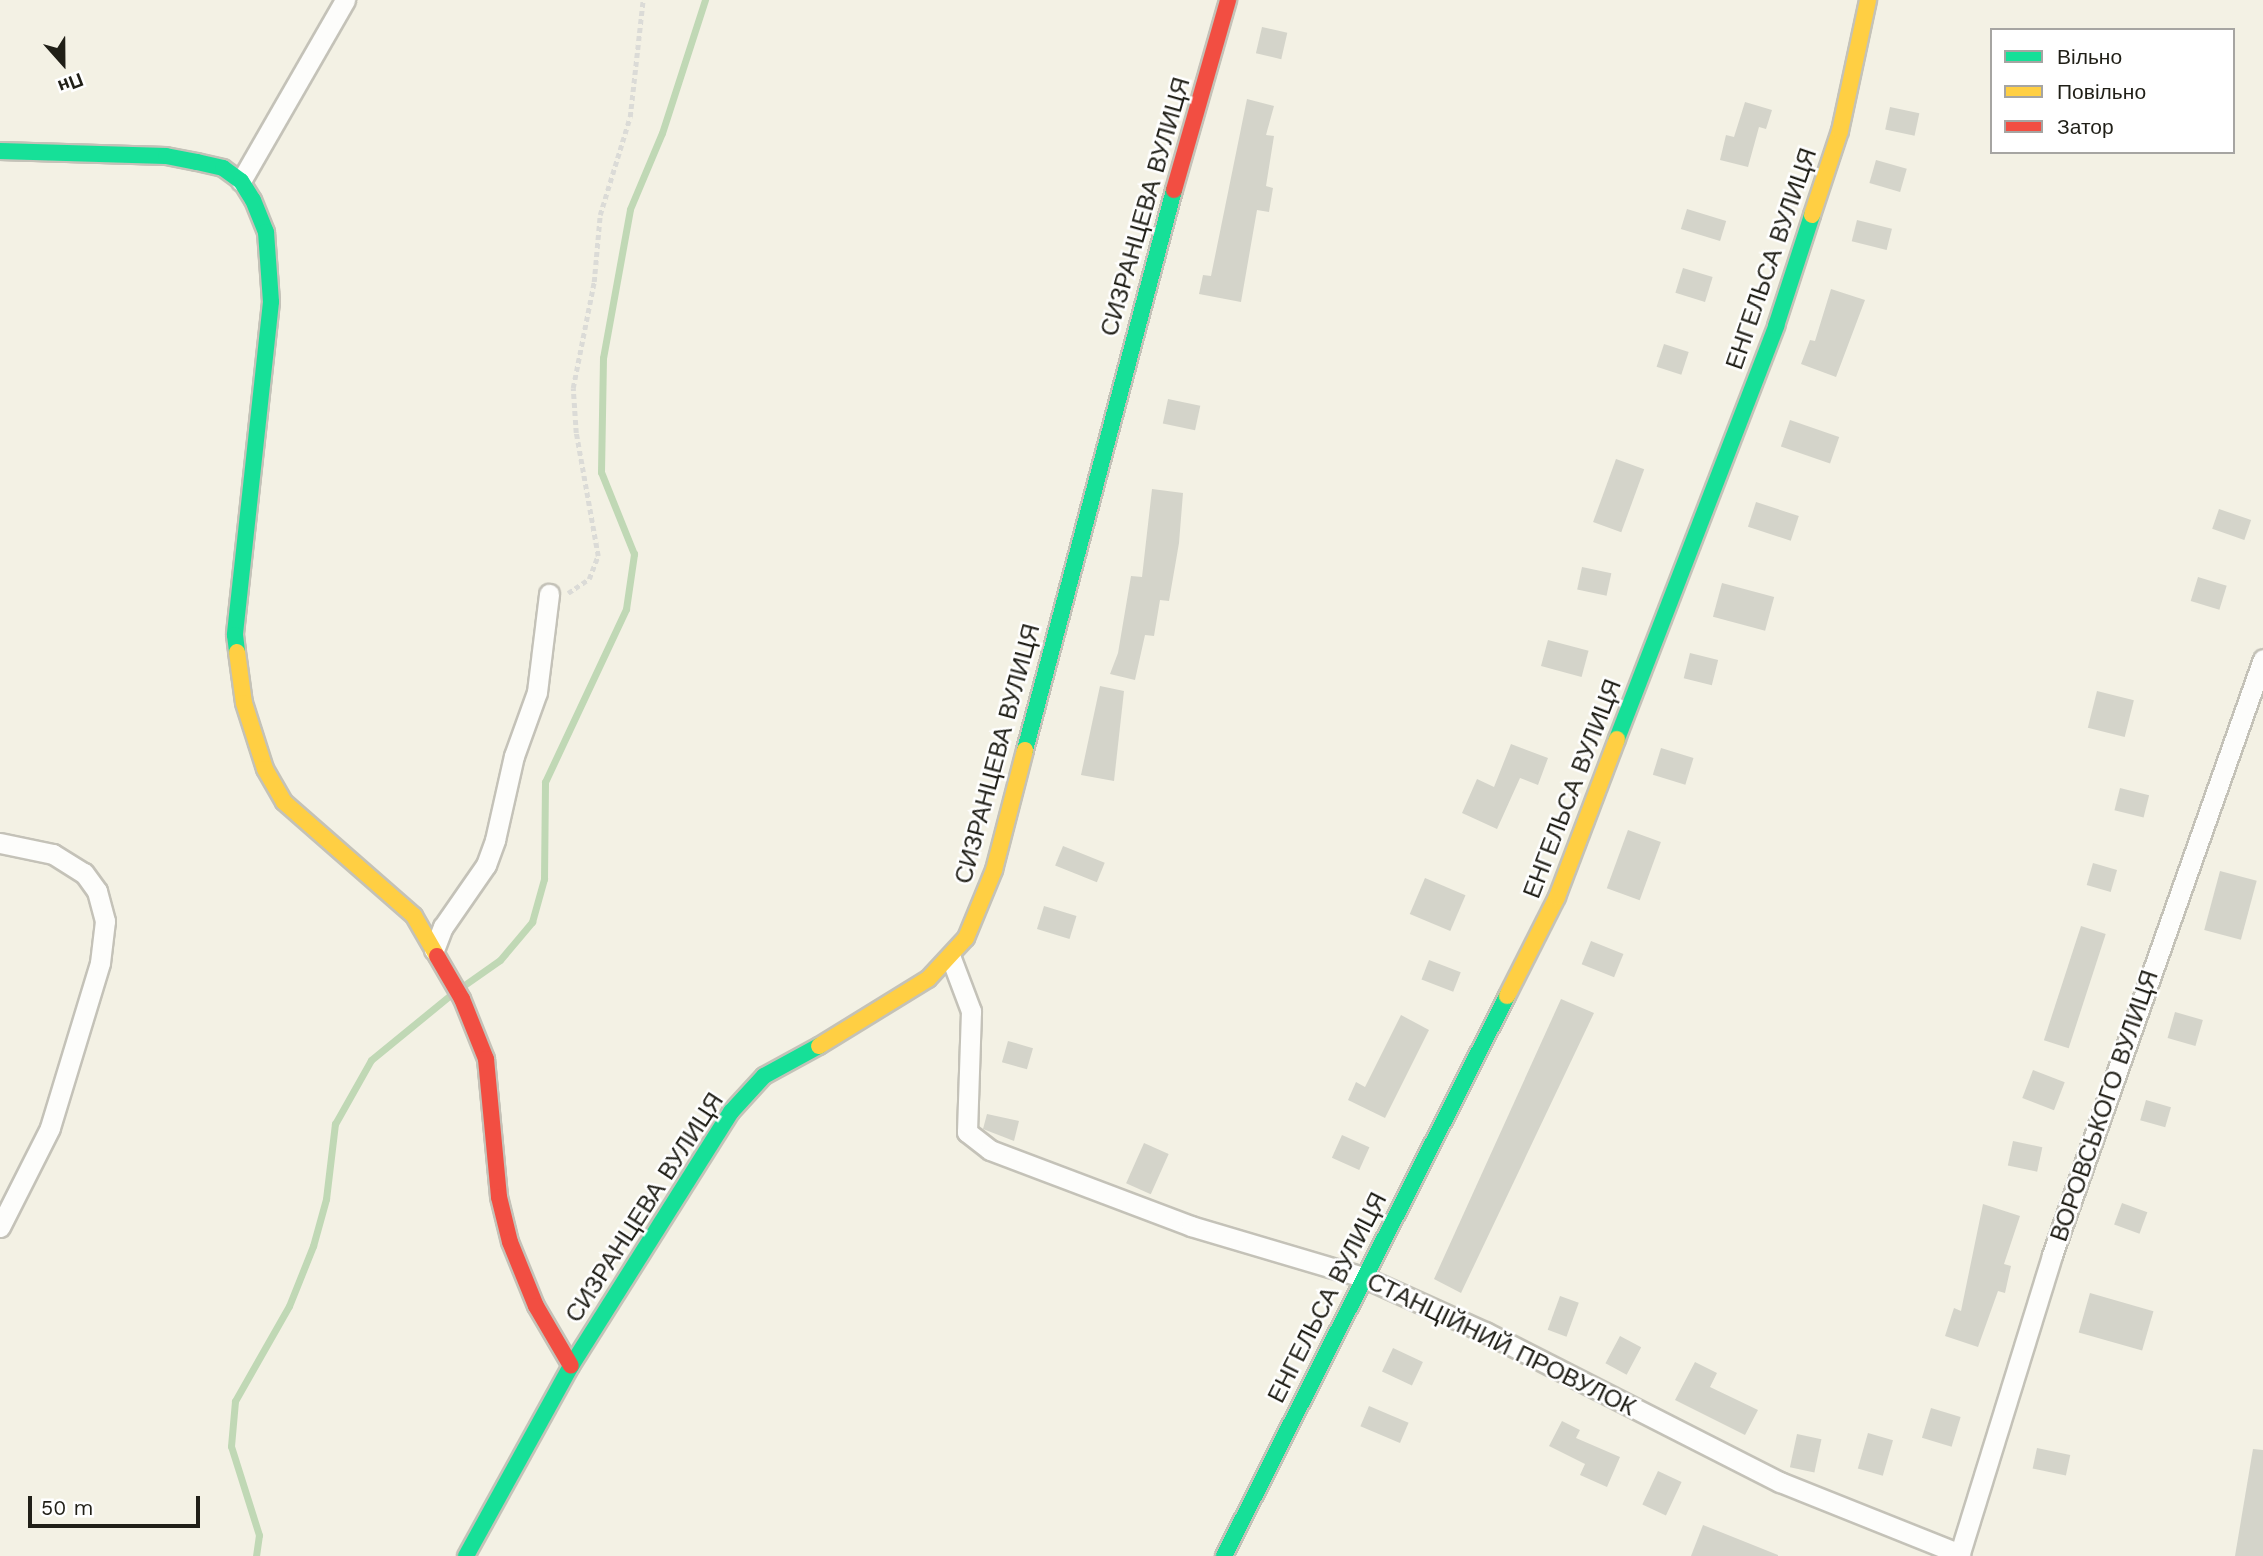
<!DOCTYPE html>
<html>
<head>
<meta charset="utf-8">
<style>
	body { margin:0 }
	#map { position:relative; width:2263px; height:1556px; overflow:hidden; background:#f3f1e4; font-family:"Work Sans",sans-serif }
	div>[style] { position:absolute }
	.stream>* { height:7px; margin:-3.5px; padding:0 3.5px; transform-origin:3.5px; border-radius:3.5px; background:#c0d8b5 }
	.building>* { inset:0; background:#d4d4ca; transform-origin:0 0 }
	.path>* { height:4.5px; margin-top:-2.25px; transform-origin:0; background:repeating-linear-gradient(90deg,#dbdbd7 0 5px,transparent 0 8.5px) }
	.roads { filter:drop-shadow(2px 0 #c4c2b8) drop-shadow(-2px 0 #c4c2b8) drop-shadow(0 2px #c4c2b8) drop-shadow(0 -2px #c4c2b8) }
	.street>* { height:19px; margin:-9.5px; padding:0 9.5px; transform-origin:9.5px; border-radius:9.5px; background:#fdfdfb }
	.fast>* { height:16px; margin:-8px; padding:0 8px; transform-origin:8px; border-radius:8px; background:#16e098 }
	.slow>* { height:16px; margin:-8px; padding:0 8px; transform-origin:8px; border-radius:8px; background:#ffcf43 }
	.jam>* { height:16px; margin:-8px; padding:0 8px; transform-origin:8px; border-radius:8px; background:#f24e42 }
	span { translate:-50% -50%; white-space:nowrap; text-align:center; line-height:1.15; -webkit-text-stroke:5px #fff; paint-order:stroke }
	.street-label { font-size:24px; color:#201f17 }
	.legend { position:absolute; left:1990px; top:28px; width:245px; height:126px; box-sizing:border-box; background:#fff; border:2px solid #a6a5a2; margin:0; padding:9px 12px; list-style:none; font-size:21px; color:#201f17 }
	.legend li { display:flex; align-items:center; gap:14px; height:35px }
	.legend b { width:35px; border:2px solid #a6a5a2 }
	.north { position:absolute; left:28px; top:28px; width:70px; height:70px; -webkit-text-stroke:5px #fff; paint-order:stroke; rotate:159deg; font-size:19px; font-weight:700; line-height:28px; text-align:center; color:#201f17 }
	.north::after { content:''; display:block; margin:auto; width:24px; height:32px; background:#201f17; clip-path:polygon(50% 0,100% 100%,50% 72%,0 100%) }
	.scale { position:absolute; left:28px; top:1496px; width:172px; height:32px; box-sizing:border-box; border:4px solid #201f17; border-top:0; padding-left:9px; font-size:21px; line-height:24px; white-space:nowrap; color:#201f17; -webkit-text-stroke:5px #fff; paint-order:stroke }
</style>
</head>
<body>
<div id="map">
	<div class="stream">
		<div style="left:463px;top:986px;width:45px;rotate:-35.1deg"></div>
		<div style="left:500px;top:960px;width:50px;rotate:-49.9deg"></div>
		<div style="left:532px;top:922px;width:45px;rotate:-74.4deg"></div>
		<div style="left:544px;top:879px;width:97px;rotate:-89.4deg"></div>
		<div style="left:545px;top:782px;width:191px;rotate:-64.9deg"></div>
		<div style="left:626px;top:609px;width:56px;rotate:-81.7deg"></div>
		<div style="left:634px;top:554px;width:88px;rotate:-111.9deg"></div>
		<div style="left:601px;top:472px;width:114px;rotate:-89deg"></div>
		<div style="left:603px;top:358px;width:151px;rotate:-79.7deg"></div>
		<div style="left:630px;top:209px;width:82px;rotate:-67.2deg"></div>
		<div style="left:662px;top:133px;width:140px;rotate:-72.1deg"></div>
		<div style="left:256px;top:1556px;width:21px;rotate:-82deg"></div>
		<div style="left:259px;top:1535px;width:93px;rotate:-107.5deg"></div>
		<div style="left:231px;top:1446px;width:45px;rotate:-84.9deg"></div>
		<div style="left:235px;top:1401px;width:109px;rotate:-60.4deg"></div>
		<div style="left:289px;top:1306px;width:65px;rotate:-68.2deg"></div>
		<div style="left:313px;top:1246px;width:49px;rotate:-74.5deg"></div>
		<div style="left:326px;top:1199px;width:76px;rotate:-83.2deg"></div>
		<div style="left:335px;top:1124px;width:73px;rotate:-60.6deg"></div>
		<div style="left:371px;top:1060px;width:106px;rotate:-39.3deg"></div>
	</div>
	<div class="building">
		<div style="left:1262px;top:27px;width:26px;height:27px;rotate:13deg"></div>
		<div style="clip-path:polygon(1247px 99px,1274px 106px,1266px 135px,1274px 136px,1266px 186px,1273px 188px,1269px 212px,1257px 210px,1241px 302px,1199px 294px,1203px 275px,1211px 276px)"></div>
		<div style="clip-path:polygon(1745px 102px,1772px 110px,1766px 129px,1759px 127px,1748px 167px,1720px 160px,1726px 135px,1734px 137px)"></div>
		<div style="left:1890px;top:107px;width:30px;height:23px;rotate:12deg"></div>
		<div style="left:1876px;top:160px;width:32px;height:24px;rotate:16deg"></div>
		<div style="left:1687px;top:209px;width:41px;height:21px;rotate:17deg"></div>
		<div style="left:1857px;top:220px;width:36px;height:22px;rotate:14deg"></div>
		<div style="left:1683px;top:268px;width:31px;height:26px;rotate:17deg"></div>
		<div style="clip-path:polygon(1831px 289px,1865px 300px,1836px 377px,1801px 364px,1810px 340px,1815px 341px)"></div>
		<div style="left:1664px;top:344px;width:26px;height:24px;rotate:18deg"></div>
		<div style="left:1168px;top:399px;width:33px;height:25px;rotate:12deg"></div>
		<div style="left:1790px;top:420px;width:52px;height:28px;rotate:19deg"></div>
		<div style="left:1616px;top:459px;width:30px;height:67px;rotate:20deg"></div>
		<div style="clip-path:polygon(1152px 489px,1183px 493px,1179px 543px,1169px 601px,1160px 600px,1154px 636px,1145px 635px,1135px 680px,1110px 674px,1118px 653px,1131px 576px,1142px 577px)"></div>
		<div style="left:1756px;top:502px;width:45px;height:26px;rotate:18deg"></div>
		<div style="left:2219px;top:509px;width:34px;height:21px;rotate:19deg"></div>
		<div style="left:1582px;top:567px;width:30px;height:23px;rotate:12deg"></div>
		<div style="left:2198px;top:577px;width:30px;height:25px;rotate:17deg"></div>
		<div style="left:1722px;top:583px;width:54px;height:35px;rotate:15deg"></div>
		<div style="left:1548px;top:640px;width:42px;height:27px;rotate:15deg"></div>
		<div style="left:1690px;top:653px;width:29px;height:26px;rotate:14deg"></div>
		<div style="clip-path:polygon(1100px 686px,1124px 691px,1114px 781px,1081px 775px)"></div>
		<div style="left:2097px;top:691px;width:38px;height:38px;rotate:14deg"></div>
		<div style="clip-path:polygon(1511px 744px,1548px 758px,1538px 785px,1520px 778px,1497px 829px,1462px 813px,1477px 779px,1494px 787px)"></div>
		<div style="left:1661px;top:748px;width:34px;height:28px;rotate:17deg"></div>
		<div style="left:2120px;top:788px;width:30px;height:23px;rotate:14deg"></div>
		<div style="left:1628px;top:830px;width:35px;height:62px;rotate:20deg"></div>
		<div style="left:1063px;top:846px;width:45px;height:21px;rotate:22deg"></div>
		<div style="left:2093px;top:863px;width:25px;height:23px;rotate:16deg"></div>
		<div style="left:2220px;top:871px;width:38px;height:61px;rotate:15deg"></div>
		<div style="left:1425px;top:878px;width:44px;height:39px;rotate:23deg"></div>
		<div style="left:1044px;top:906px;width:34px;height:24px;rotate:17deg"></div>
		<div style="left:2081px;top:926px;width:26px;height:120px;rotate:18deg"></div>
		<div style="left:1591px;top:941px;width:35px;height:25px;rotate:22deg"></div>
		<div style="left:1429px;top:960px;width:34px;height:21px;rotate:21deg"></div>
		<div style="clip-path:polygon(1561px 999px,1594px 1013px,1461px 1293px,1434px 1279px)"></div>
		<div style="left:2175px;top:1012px;width:29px;height:27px;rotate:16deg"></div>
		<div style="clip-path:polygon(1401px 1015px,1429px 1030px,1385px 1118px,1348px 1100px,1356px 1082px,1365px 1087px)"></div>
		<div style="left:1008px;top:1041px;width:26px;height:22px;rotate:16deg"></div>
		<div style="left:2033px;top:1070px;width:34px;height:30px;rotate:21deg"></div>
		<div style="left:2146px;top:1100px;width:26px;height:21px;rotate:16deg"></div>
		<div style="clip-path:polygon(987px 1114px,1019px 1121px,1014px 1141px,983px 1129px)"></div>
		<div style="left:1342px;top:1135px;width:30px;height:25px;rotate:24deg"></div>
		<div style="left:2013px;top:1141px;width:30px;height:25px;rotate:12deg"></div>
		<div style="left:1144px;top:1143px;width:27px;height:44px;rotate:24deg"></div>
		<div style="left:2122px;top:1203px;width:27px;height:23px;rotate:20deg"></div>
		<div style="clip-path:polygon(1983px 1204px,2020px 1216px,2004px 1264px,2011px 1266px,2005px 1293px,1998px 1291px,1978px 1347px,1945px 1336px,1954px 1308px,1961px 1311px)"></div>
		<div style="left:2090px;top:1293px;width:66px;height:41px;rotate:16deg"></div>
		<div style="left:1560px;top:1296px;width:20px;height:36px;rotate:20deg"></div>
		<div style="left:1620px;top:1336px;width:24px;height:31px;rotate:28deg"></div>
		<div style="left:1393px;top:1348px;width:33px;height:26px;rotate:25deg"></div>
		<div style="clip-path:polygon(1695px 1362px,1717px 1373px,1710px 1387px,1758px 1410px,1745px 1435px,1675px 1400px)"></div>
		<div style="left:1369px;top:1406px;width:43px;height:22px;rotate:23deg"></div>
		<div style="left:1931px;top:1408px;width:31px;height:31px;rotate:17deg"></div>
		<div style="clip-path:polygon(1562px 1421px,1580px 1430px,1576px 1438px,1620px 1457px,1607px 1487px,1580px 1475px,1585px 1464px,1549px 1446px)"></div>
		<div style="left:1868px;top:1433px;width:26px;height:37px;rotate:16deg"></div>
		<div style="left:1797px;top:1434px;width:25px;height:34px;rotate:12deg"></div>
		<div style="left:2037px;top:1448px;width:34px;height:21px;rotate:12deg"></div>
		<div style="clip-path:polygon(2253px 1449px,2263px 1450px,2263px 1556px,2235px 1556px)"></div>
		<div style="left:1658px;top:1471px;width:26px;height:37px;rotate:25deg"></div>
		<div style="clip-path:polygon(1703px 1525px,1778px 1555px,1778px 1556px,1691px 1556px)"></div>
	</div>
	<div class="path">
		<div style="left:568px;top:593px;width:25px;rotate:-34deg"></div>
		<div style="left:589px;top:579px;width:25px;rotate:-69deg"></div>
		<div style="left:598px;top:556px;width:125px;rotate:-100.1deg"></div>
		<div style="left:576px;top:433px;width:45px;rotate:-93.8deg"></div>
		<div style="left:573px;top:388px;width:108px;rotate:-78.8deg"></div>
		<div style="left:594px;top:282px;width:67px;rotate:-84.9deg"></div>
		<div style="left:600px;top:215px;width:102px;rotate:-73deg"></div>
		<div style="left:630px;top:117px;width:118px;rotate:-83.7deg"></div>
	</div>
	<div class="roads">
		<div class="street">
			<div style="left:241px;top:181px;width:209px;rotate:-60.1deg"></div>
			<div style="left:0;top:843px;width:54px;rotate:11.7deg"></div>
			<div style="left:53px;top:854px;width:36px;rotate:32deg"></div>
			<div style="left:84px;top:873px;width:22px;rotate:54deg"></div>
			<div style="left:97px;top:891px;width:31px;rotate:75deg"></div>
			<div style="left:105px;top:921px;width:42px;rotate:96.8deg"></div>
			<div style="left:100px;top:963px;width:172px;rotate:106.9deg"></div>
			<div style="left:50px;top:1128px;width:111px;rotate:116.8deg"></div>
			<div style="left:434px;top:950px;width:25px;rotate:-69deg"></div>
			<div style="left:443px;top:927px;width:75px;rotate:-55.3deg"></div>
			<div style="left:486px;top:865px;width:27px;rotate:-70deg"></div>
			<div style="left:495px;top:840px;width:86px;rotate:-77.3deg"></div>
			<div style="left:514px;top:756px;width:68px;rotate:-70.2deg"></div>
			<div style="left:537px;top:692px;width:99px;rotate:-83deg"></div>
			<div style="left:951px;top:958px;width:57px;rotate:69.3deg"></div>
			<div style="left:971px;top:1011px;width:121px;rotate:91.9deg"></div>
			<div style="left:967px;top:1132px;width:29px;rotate:38deg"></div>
			<div style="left:990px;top:1150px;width:215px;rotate:20.7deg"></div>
			<div style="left:1191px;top:1226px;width:179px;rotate:16.5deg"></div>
			<div style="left:1363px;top:1277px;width:134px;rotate:24.3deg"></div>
			<div style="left:1485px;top:1332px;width:331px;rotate:27deg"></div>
			<div style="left:1780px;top:1482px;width:194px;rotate:21.8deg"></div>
			<div style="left:1959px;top:1556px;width:315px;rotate:-72.8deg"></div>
			<div style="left:2052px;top:1255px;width:632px;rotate:-70.5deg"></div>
		</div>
		<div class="fast">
			<div style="left:0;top:151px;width:166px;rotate:1.7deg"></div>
			<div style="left:166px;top:156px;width:32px;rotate:11deg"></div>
			<div style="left:197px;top:162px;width:27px;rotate:13deg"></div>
			<div style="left:223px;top:168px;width:22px;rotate:36deg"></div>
			<div style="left:241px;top:181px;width:22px;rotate:58deg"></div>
			<div style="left:253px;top:200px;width:35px;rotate:68deg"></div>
			<div style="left:266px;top:232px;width:70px;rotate:85.9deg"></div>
			<div style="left:271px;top:302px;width:335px;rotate:96.2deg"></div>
			<div style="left:235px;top:635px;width:17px;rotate:83deg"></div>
			<div style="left:1617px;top:739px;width:443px;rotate:-68.9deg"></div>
			<div style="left:1776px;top:326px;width:117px;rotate:-72deg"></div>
			<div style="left:1025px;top:750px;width:579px;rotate:-75.1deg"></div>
			<div style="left:466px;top:1556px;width:217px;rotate:-61.1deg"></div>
			<div style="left:571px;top:1366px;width:300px;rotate:-57.8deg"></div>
			<div style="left:731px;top:1112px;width:49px;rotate:-47.5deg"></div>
			<div style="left:764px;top:1076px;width:63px;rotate:-28.6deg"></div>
			<div style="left:1224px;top:1556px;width:627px;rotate:-63.19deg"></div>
		</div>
		<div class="slow">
			<div style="left:1812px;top:215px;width:89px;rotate:-71.6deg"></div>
			<div style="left:1840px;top:131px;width:134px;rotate:-77.9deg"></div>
			<div style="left:237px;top:652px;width:51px;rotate:82.2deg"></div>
			<div style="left:244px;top:703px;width:69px;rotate:72.3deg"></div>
			<div style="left:265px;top:769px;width:38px;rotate:60deg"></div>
			<div style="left:284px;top:802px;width:173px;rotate:41.2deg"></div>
			<div style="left:414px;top:916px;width:46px;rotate:60.1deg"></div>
			<div style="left:1507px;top:996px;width:111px;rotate:-63.2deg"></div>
			<div style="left:1557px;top:897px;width:169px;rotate:-69.2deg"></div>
			<div style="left:819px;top:1046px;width:128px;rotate:-31.6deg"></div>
			<div style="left:928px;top:979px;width:56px;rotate:-47.2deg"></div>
			<div style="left:966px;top:938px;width:74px;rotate:-67.6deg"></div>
			<div style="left:994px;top:870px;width:124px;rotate:-75.5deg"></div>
		</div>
		<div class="jam">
			<div style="left:1174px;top:190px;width:198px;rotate:-74.1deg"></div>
			<div style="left:437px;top:956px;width:50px;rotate:59.8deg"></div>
			<div style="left:462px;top:999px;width:65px;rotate:68.2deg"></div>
			<div style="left:486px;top:1059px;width:139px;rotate:84.6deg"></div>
			<div style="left:499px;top:1197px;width:46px;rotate:76.3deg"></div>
			<div style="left:510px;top:1242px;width:69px;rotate:67.9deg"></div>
			<div style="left:536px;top:1306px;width:69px;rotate:59.7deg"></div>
		</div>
	</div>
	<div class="street-label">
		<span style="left:1146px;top:207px;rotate:-74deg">СИЗРАНЦЕВА ВУЛИЦЯ</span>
		<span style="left:1772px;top:259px;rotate:-71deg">ЕНГЕЛЬСА ВУЛИЦЯ</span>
		<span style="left:998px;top:754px;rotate:-75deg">СИЗРАНЦЕВА ВУЛИЦЯ</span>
		<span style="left:1573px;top:789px;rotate:-69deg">ЕНГЕЛЬСА ВУЛИЦЯ</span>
		<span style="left:2105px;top:1106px;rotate:-71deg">ВОРОВСЬКОГО ВУЛИЦЯ</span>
		<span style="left:645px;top:1208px;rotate:-57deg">СИЗРАНЦЕВА ВУЛИЦЯ</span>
		<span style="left:1328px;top:1298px;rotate:-63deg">ЕНГЕЛЬСА ВУЛИЦЯ</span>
		<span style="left:1501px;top:1345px;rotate:26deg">СТАНЦІЙНИЙ ПРОВУЛОК</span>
	</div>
	<ul class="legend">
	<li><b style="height:9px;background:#16e098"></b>Вільно</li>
	<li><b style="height:9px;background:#ffcf43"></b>Повільно</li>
	<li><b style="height:9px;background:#f24e42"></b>Затор</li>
	</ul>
	<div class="north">Пн</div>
	<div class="scale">50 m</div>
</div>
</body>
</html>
